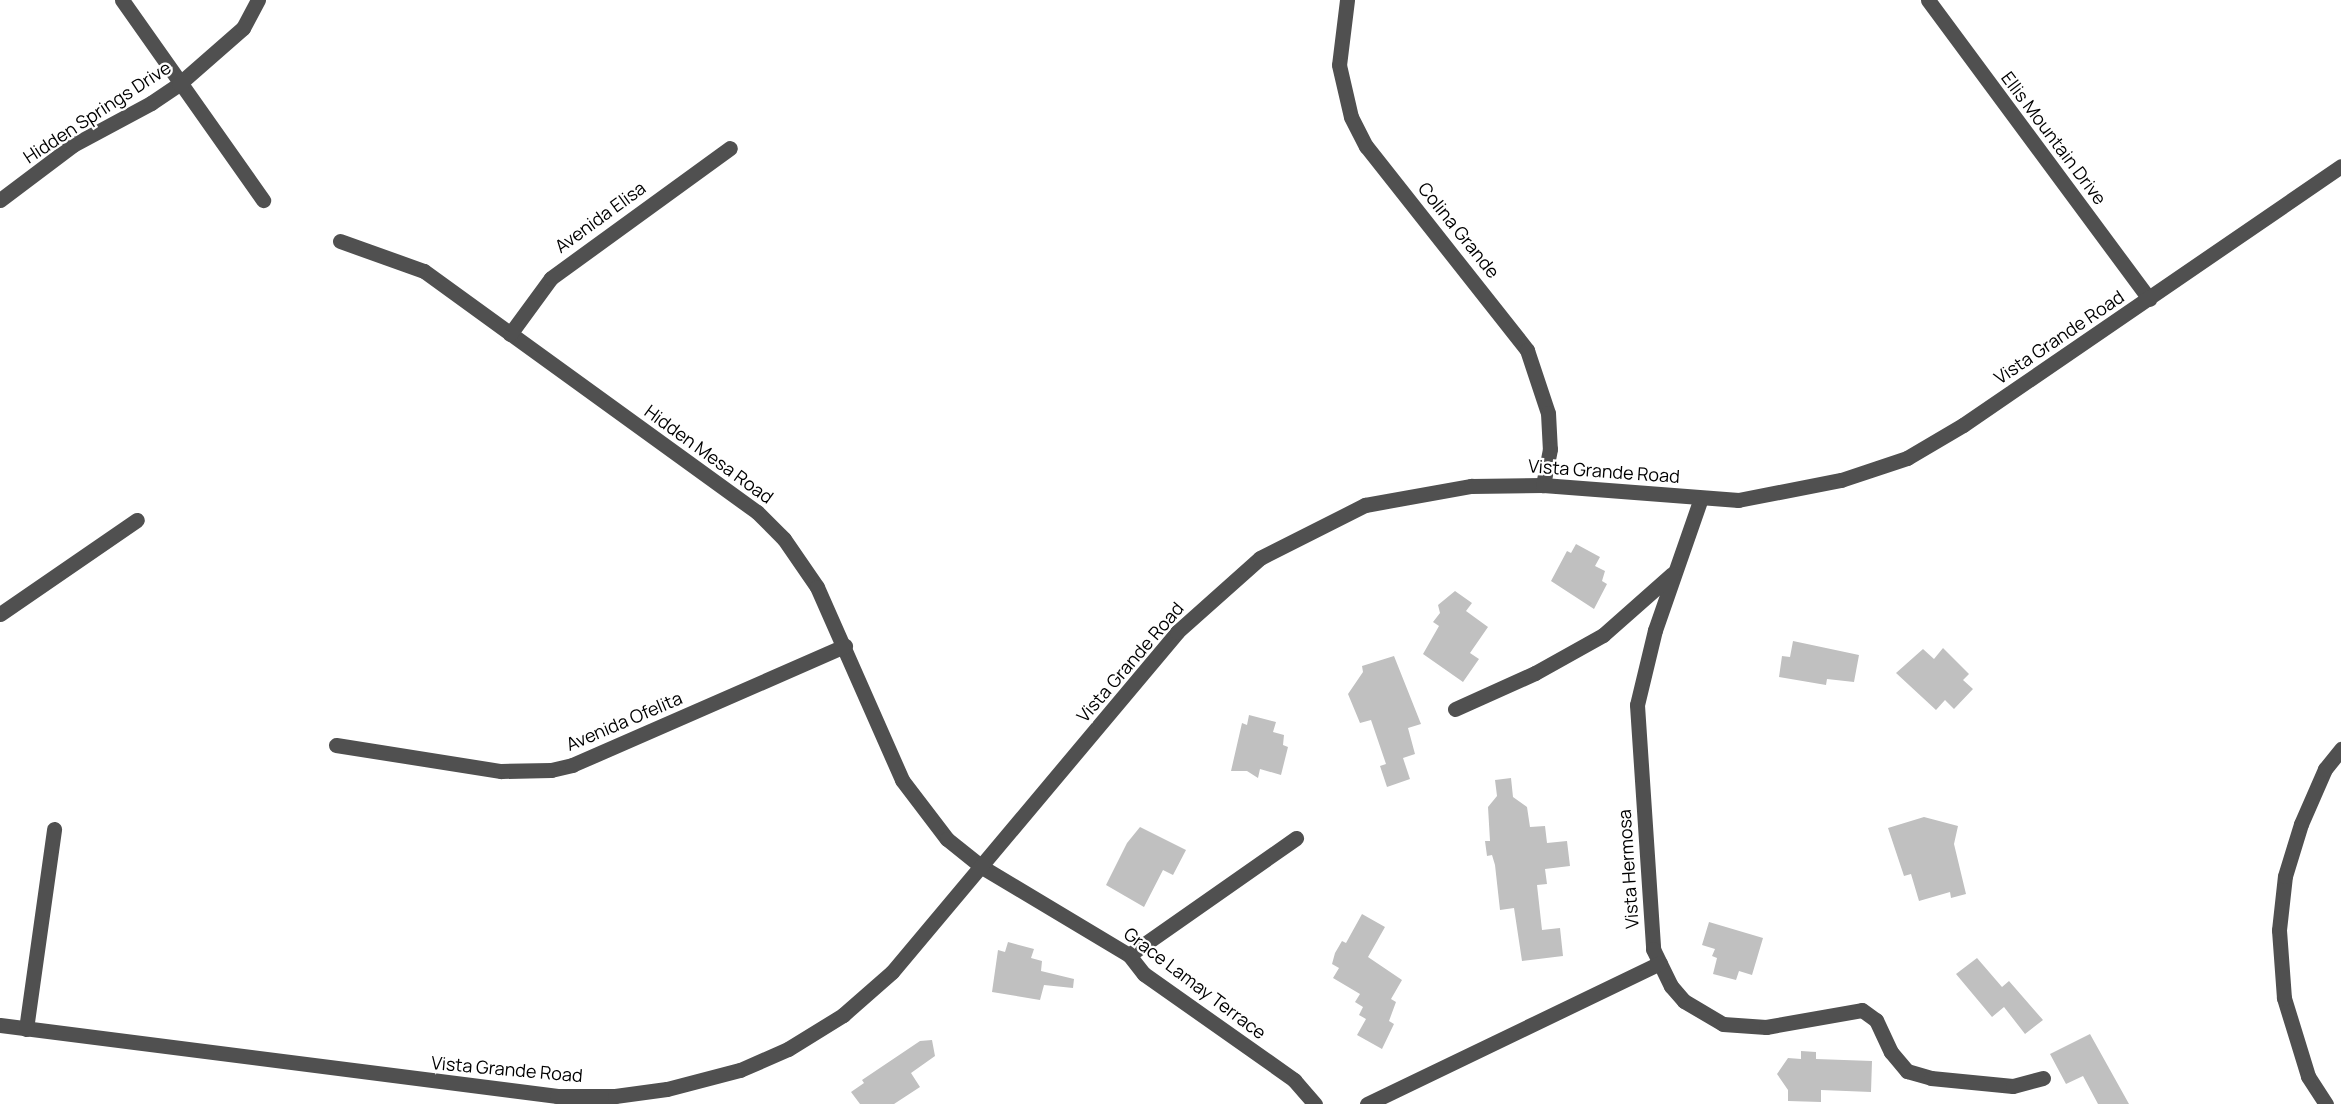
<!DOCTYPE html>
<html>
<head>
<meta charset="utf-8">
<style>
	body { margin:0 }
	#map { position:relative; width:2341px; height:1104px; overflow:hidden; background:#fff; font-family:Manrope,sans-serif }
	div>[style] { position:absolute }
	.building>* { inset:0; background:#c0c0c0 }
	.minor>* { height:15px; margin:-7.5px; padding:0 7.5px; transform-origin:7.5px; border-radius:7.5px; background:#505050 }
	span { translate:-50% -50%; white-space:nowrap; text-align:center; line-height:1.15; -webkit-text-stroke:4.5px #fff; paint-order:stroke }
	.street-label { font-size:18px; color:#000 }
</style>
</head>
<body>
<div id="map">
	<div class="building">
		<div style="clip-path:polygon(1576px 544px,1600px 557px,1595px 566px,1605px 571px,1602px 581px,1607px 584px,1594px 609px,1551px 581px,1567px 551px,1571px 553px)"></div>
		<div style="clip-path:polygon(1455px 591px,1472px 603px,1466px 611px,1488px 627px,1470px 653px,1479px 659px,1463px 682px,1423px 654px,1439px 626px,1433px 622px,1440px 613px,1438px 605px)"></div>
		<div style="clip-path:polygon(1793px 641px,1859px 655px,1854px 682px,1827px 679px,1826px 685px,1779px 677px,1782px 656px,1790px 657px)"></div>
		<div style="clip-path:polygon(1943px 648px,1969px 674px,1963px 680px,1973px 689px,1954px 709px,1945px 700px,1936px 710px,1896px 673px,1923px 649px,1934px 659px)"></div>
		<div style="clip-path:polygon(1394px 656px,1421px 724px,1408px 728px,1415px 754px,1403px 758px,1410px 779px,1387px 787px,1380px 766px,1386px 764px,1371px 720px,1360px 723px,1348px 694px,1363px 672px,1362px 666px)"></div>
		<div style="clip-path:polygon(1249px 715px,1276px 722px,1273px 732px,1284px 735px,1283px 745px,1288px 747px,1281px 775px,1260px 769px,1258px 778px,1247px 771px,1231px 771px,1242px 723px,1247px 725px)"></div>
		<div style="clip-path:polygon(1511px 778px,1513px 797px,1527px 807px,1530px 827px,1545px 826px,1547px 843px,1567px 841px,1570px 866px,1545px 869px,1547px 884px,1537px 885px,1542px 930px,1560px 928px,1563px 956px,1522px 961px,1514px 908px,1500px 910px,1495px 865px,1492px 855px,1487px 856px,1485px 841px,1490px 841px,1488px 807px,1497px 796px,1495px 780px)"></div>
		<div style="clip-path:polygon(1924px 817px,1958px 826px,1954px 844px,1966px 894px,1951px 898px,1950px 892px,1919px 901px,1911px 874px,1904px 876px,1888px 828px)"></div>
		<div style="clip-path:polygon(1140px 827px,1186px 850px,1173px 875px,1163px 870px,1144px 907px,1106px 885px,1127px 843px)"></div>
		<div style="clip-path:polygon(1362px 914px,1385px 927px,1368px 957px,1402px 980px,1391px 999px,1396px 1002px,1389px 1021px,1394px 1024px,1382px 1049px,1357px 1035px,1366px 1019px,1359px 1015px,1363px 1007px,1355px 1002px,1360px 994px,1333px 978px,1339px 968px,1332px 964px,1335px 953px,1342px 941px,1346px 943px)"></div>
		<div style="clip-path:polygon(1709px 922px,1763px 938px,1752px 975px,1739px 971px,1736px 980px,1713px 974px,1717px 958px,1712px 956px,1715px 949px,1702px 945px)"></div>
		<div style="clip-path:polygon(1008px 942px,1034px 949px,1031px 958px,1042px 961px,1041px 971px,1074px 979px,1073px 988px,1044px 985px,1040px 1000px,992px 992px,998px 950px,1005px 952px)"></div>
		<div style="clip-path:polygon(1977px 958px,2002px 987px,2009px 981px,2043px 1020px,2025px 1034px,2004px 1007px,1992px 1017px,1956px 974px)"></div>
		<div style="clip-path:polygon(2090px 1034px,2129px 1104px,2098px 1104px,2083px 1076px,2066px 1084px,2050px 1054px)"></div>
		<div style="clip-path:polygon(932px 1040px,935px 1056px,911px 1073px,920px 1087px,894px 1104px,860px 1104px,851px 1092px,864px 1083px,862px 1080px,920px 1041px)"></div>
		<div style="clip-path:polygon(1801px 1051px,1816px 1052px,1816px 1059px,1872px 1061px,1871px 1092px,1821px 1090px,1821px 1102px,1788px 1101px,1788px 1090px,1777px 1074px,1788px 1058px,1801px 1059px)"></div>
	</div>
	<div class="minor">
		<div style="left:122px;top:0;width:245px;rotate:54.8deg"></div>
		<div style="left:1347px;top:0;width:65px;rotate:97deg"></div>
		<div style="left:1339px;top:65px;width:53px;rotate:77deg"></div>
		<div style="left:1351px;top:117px;width:33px;rotate:63deg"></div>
		<div style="left:1366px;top:146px;width:260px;rotate:51.7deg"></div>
		<div style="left:1527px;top:350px;width:66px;rotate:71.6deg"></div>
		<div style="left:1548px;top:413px;width:36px;rotate:87deg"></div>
		<div style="left:1550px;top:449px;width:37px;rotate:101deg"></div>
		<div style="left:1928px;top:0;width:372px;rotate:53.5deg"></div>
		<div style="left:0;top:200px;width:91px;rotate:-37deg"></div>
		<div style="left:73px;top:145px;width:89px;rotate:-28.3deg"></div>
		<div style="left:151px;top:103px;width:34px;rotate:-34deg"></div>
		<div style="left:179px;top:84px;width:85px;rotate:-41.2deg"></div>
		<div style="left:243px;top:28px;width:32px;rotate:-62deg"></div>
		<div style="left:340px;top:241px;width:89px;rotate:19.7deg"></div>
		<div style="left:424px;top:271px;width:411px;rotate:35.9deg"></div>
		<div style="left:757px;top:512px;width:38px;rotate:45deg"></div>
		<div style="left:784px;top:539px;width:58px;rotate:55.5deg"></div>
		<div style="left:817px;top:587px;width:211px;rotate:66.2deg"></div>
		<div style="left:902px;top:780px;width:74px;rotate:52.7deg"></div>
		<div style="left:947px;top:839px;width:45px;rotate:38.7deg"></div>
		<div style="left:982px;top:867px;width:171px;rotate:30.9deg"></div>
		<div style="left:1129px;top:955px;width:24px;rotate:52deg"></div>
		<div style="left:1144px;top:974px;width:184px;rotate:35.2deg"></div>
		<div style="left:1294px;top:1080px;width:32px;rotate:49deg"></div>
		<div style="left:510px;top:334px;width:69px;rotate:-53.8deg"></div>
		<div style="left:551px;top:278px;width:221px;rotate:-36deg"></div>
		<div style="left:1701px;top:498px;width:140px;rotate:109.2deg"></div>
		<div style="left:1655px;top:630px;width:77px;rotate:103.5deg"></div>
		<div style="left:1637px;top:705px;width:245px;rotate:86.2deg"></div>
		<div style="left:1653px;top:949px;width:41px;rotate:64.1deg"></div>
		<div style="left:1671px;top:986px;width:20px;rotate:49deg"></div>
		<div style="left:1684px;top:1001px;width:45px;rotate:30.5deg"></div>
		<div style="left:1723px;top:1024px;width:43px;rotate:4deg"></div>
		<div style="left:1766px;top:1027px;width:97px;rotate:-10deg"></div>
		<div style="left:1862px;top:1010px;width:17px;rotate:36deg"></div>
		<div style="left:1876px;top:1020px;width:35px;rotate:65deg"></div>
		<div style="left:1891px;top:1052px;width:25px;rotate:50deg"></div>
		<div style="left:1907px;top:1071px;width:25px;rotate:16deg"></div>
		<div style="left:1931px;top:1078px;width:82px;rotate:5.6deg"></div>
		<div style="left:2013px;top:1086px;width:31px;rotate:-15deg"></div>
		<div style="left:0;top:614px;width:166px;rotate:-34.5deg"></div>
		<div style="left:1455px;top:709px;width:88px;rotate:-24.2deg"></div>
		<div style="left:1535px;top:673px;width:78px;rotate:-29.2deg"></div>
		<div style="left:1603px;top:635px;width:92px;rotate:-41.5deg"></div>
		<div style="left:336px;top:745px;width:167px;rotate:9deg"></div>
		<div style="left:501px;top:771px;width:50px;rotate:-1.1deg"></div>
		<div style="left:551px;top:770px;width:22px;rotate:-13deg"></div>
		<div style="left:572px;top:765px;width:298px;rotate:-23.6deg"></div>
		<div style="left:1129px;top:955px;width:204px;rotate:-35deg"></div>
		<div style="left:0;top:1025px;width:562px;rotate:7.26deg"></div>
		<div style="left:557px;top:1096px;width:58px"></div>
		<div style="left:615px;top:1096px;width:52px;rotate:-7.7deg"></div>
		<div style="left:667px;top:1089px;width:75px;rotate:-14.6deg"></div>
		<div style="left:740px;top:1070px;width:52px;rotate:-23.6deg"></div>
		<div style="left:788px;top:1049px;width:65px;rotate:-31.7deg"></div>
		<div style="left:843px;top:1015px;width:65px;rotate:-41.3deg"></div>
		<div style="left:892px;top:972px;width:444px;rotate:-50deg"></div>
		<div style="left:1177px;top:632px;width:111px;rotate:-41.7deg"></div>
		<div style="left:1260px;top:558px;width:118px;rotate:-26.8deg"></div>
		<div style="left:1365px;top:505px;width:108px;rotate:-10.2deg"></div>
		<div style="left:1471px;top:486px;width:72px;rotate:-0.8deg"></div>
		<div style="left:1543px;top:485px;width:196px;rotate:4.4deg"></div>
		<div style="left:1738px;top:500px;width:105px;rotate:-11deg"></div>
		<div style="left:1841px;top:480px;width:70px;rotate:-18.4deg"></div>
		<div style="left:1907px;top:458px;width:65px;rotate:-30.5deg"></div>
		<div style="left:1963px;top:425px;width:458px;rotate:-34.4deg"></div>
		<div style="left:26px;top:1029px;width:202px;rotate:-82deg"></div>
		<div style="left:1367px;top:1104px;width:325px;rotate:-25.7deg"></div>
		<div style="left:2326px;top:1104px;width:33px;rotate:-123deg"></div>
		<div style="left:2308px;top:1076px;width:82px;rotate:-107.1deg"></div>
		<div style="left:2284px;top:998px;width:68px;rotate:-94.2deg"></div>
		<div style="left:2279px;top:930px;width:54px;rotate:-83.7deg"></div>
		<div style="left:2285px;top:876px;width:54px;rotate:-72.9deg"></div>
		<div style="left:2301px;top:824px;width:60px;rotate:-66.4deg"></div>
		<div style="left:2325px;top:769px;width:26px;rotate:-51deg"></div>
	</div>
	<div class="street-label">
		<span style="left:97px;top:112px;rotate:-33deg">Hidden Springs Drive</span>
		<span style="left:2054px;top:138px;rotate:53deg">Ellis Mountain Drive</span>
		<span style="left:600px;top:217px;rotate:-36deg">Avenida Elisa</span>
		<span style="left:1459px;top:230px;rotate:51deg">Colina Grande</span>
		<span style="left:2059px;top:337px;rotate:-34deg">Vista Grande Road</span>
		<span style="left:709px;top:454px;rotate:36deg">Hidden Mesa Road</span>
		<span style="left:1604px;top:471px;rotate:4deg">Vista Grande Road</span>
		<span style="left:1130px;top:662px;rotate:-49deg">Vista Grande Road</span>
		<span style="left:624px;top:721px;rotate:-23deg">Avenida Ofelita</span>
		<span style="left:1628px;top:869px;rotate:-94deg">Vista Hermosa</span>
		<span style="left:1195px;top:983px;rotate:37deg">Grace Lamay Terrace</span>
		<span style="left:507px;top:1069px;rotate:5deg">Vista Grande Road</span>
	</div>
</div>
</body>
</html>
